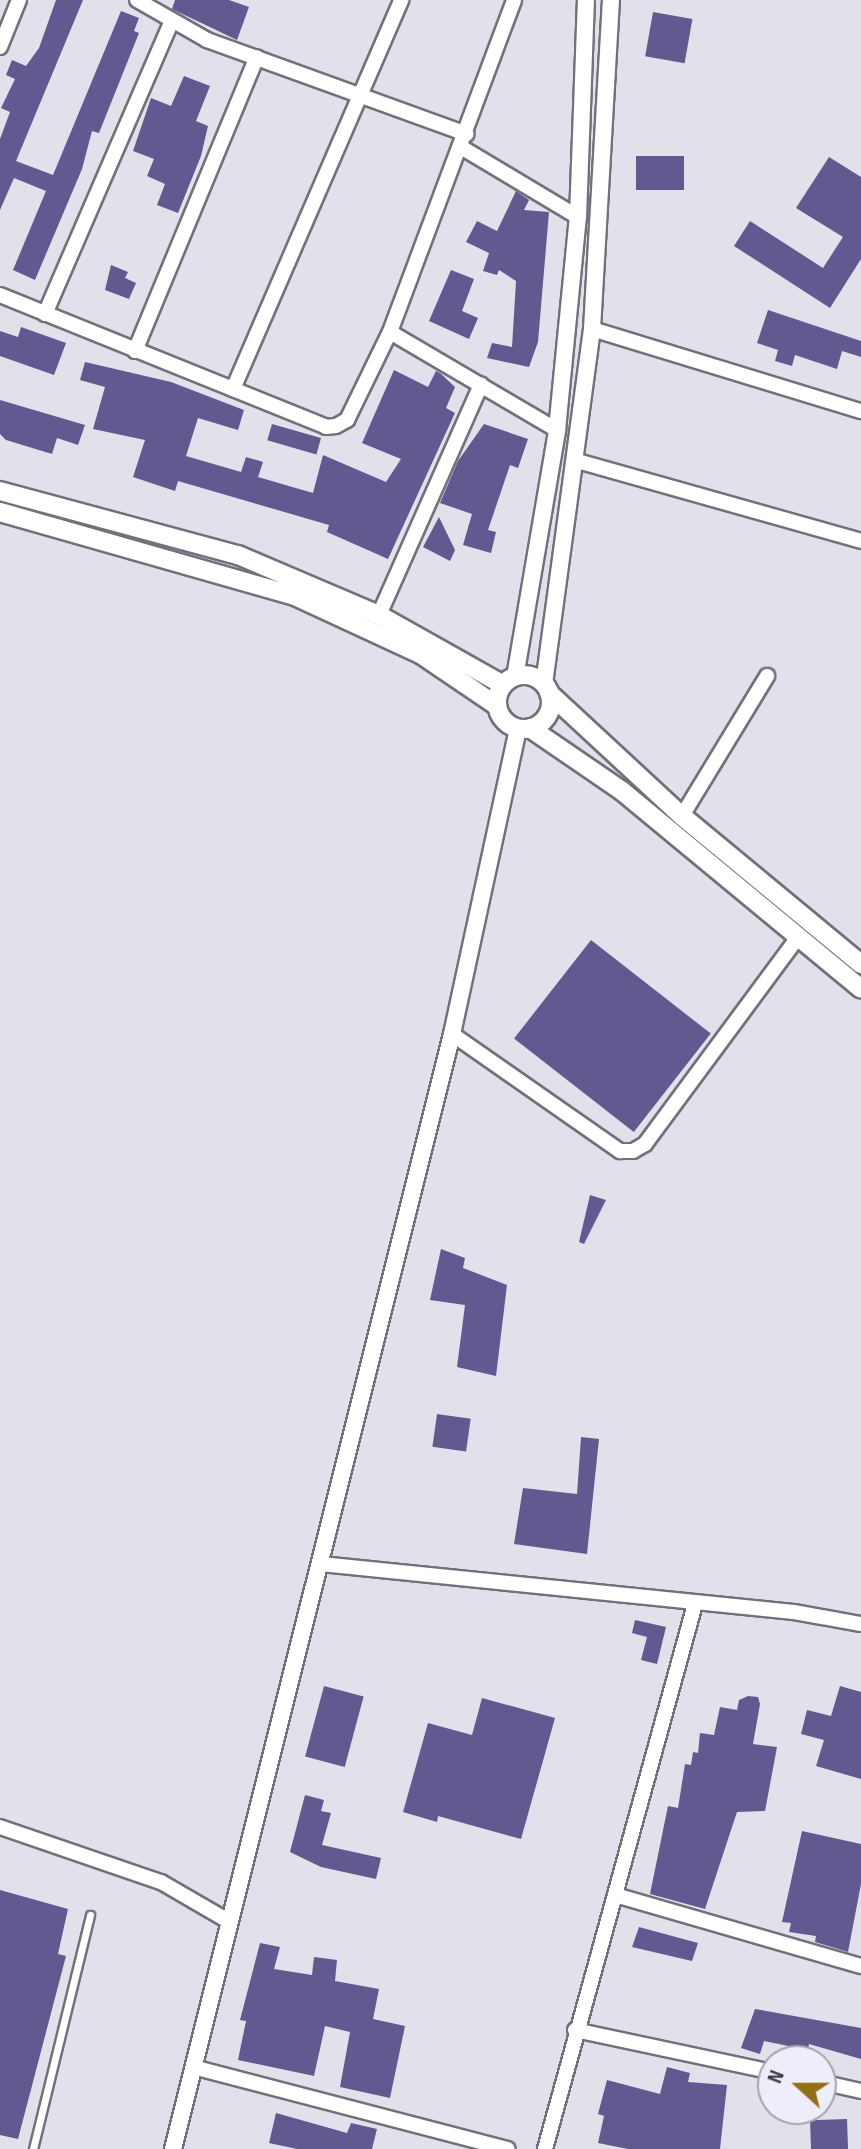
<!DOCTYPE html>
<html>
<head>
<meta charset="utf-8">
<style>
	body { margin:0 }
	#map { position:relative; width:861px; height:2149px; overflow:hidden; background:#e1e0eb; font-family:"Sofia Sans Condensed",sans-serif }
	div>[style] { position:absolute }
	.building>* { inset:0; background:#605a91; transform-origin:0 0 }
	.roads { filter:drop-shadow(2px 0 #72717b) drop-shadow(-2px 0 #72717b) drop-shadow(0 2px #72717b) drop-shadow(0 -2px #72717b) }
	.service>* { height:7px; margin:-3.5px; padding:0 3.5px; transform-origin:3.5px; border-radius:3.5px; background:#fff }
	.minor>* { height:14px; margin:-7px; padding:0 7px; transform-origin:7px; border-radius:7px; background:#fff }
	.tertiary>* { height:16px; margin:-8px; padding:0 8px; transform-origin:8px; border-radius:8px; background:#fff }
	.secondary>* { height:18px; margin:-9px; padding:0 9px; transform-origin:9px; border-radius:9px; background:#fff }
	.secondary>.ring { margin:-9px; padding:0; box-sizing:content-box; background:none; border:18px solid #fff; border-radius:50% }
	span { translate:-50% -50%; white-space:nowrap; text-align:center; line-height:1.15; -webkit-text-stroke:8px #eeedf9; paint-order:stroke }
	.north { position:absolute; left:757px; top:2045px; width:80px; height:80px; box-sizing:border-box; background:#eeedf9; border:2px solid #a4a4ad; border-radius:50%; rotate:291deg; font-size:22px; font-weight:700; line-height:32px; text-align:center; color:#36363a }
	.north::after { content:''; display:block; margin:auto; width:28px; height:36px; background:#926f15; clip-path:polygon(50% 0,100% 100%,50% 72%,0 100%) }
</style>
</head>
<body>
<div id="map">
	<div class="building">
		<div style="clip-path:polygon(56px 0,83px 0,16px 161px,53px 175px,121px 11px,139px 18px,134px 31px,139px 33px,99px 133px,92px 131px,82px 169px,35px 280px,13px 270px,46px 191px,14px 178px,0 210px,0 139px,10px 112px,1px 108px,15px 79px,6px 75px,12px 60px,26px 66px,39px 48px)"></div>
		<div style="clip-path:polygon(175px 0,229px 0,249px 7px,237px 40px,172px 9px)"></div>
		<div style="left:653px;top:12px;width:40px;height:45px;rotate:10deg"></div>
		<div style="clip-path:polygon(184px 76px,210px 86px,196px 121px,208px 126px,201px 156px,178px 213px,157px 205px,165px 184px,147px 176px,154px 159px,133px 151px,151px 98px,171px 106px)"></div>
		<div style="left:636px;top:156px;width:48px;height:34px"></div>
		<div style="clip-path:polygon(829px 157px,861px 177px,861px 259px,830px 308px,734px 246px,750px 221px,823px 268px,843px 237px,796px 208px)"></div>
		<div style="clip-path:polygon(516px 191px,529px 200px,524px 210px,549px 212px,538px 342px,529px 367px,487px 358px,492px 343px,512px 347px,516px 281px,499px 270px,497px 275px,483px 271px,489px 253px,466px 242px,477px 221px,497px 231px)"></div>
		<div style="clip-path:polygon(111px 265px,128px 272px,125px 278px,136px 283px,129px 299px,105px 290px)"></div>
		<div style="clip-path:polygon(451px 270px,474px 279px,462px 311px,478px 318px,469px 339px,429px 321px)"></div>
		<div style="clip-path:polygon(768px 310px,861px 341px,861px 357px,842px 351px,837px 369px,795px 355px,792px 366px,775px 361px,778px 350px,757px 343px)"></div>
		<div style="clip-path:polygon(21px 327px,66px 343px,54px 375px,0 356px,0 331px,18px 337px)"></div>
		<div style="clip-path:polygon(85px 362px,171px 382px,244px 410px,238px 430px,198px 418px,186px 456px,241px 472px,246px 457px,263px 462px,258px 477px,313px 493px,323px 455px,386px 482px,401px 459px,362px 443px,394px 370px,428px 387px,436px 371px,440px 373px,455px 387px,446px 408px,455px 413px,388px 559px,327px 532px,329px 525px,178px 481px,175px 491px,133px 477px,145px 440px,93px 429px,105px 387px,80px 380px)"></div>
		<div style="clip-path:polygon(0 400px,85px 425px,78px 445px,57px 438px,52px 454px,6px 440px,0 434px)"></div>
		<div style="left:272px;top:424px;width:51px;height:17px;rotate:16deg"></div>
		<div style="clip-path:polygon(484px 424px,528px 439px,518px 468px,510px 465px,488px 530px,496px 532px,491px 553px,463px 545px,472px 514px,440px 503px,458px 461px)"></div>
		<div style="clip-path:polygon(439px 517px,455px 550px,450px 561px,423px 547px)"></div>
		<div style="left:591px;top:940px;width:152px;height:125px;rotate:38deg"></div>
		<div style="clip-path:polygon(590px 1195px,606px 1200px,584px 1244px,579px 1242px)"></div>
		<div style="clip-path:polygon(441px 1249px,465px 1258px,463px 1268px,507px 1285px,496px 1376px,457px 1367px,465px 1305px,430px 1300px)"></div>
		<div style="left:437px;top:1414px;width:34px;height:33px;rotate:8deg"></div>
		<div style="clip-path:polygon(581px 1437px,599px 1439px,587px 1554px,514px 1544px,523px 1488px,577px 1494px)"></div>
		<div style="clip-path:polygon(635px 1620px,666px 1627px,657px 1664px,641px 1660px,647px 1637px,632px 1633px)"></div>
		<div style="left:324px;top:1686px;width:41px;height:73px;rotate:15deg"></div>
		<div style="clip-path:polygon(840px 1686px,861px 1692px,861px 1779px,816px 1766px,824px 1740px,801px 1734px,807px 1710px,831px 1716px)"></div>
		<div style="clip-path:polygon(748px 1696px,758px 1697px,760px 1704px,753px 1744px,777px 1747px,765px 1811px,737px 1812px,705px 1909px,650px 1894px,668px 1806px,678px 1808px,685px 1764px,691px 1765px,693px 1752px,698px 1753px,700px 1733px,714px 1735px,720px 1707px,737px 1710px,739px 1700px)"></div>
		<div style="clip-path:polygon(482px 1698px,555px 1718px,521px 1839px,438px 1816px,437px 1822px,403px 1812px,428px 1723px,472px 1735px)"></div>
		<div style="clip-path:polygon(305px 1795px,324px 1800px,321px 1811px,331px 1813px,322px 1845px,381px 1858px,376px 1879px,321px 1867px,290px 1852px)"></div>
		<div style="clip-path:polygon(802px 1831px,861px 1844px,861px 1884px,848px 1952px,815px 1942px,816px 1936px,789px 1932px,791px 1923px,782px 1922px)"></div>
		<div style="clip-path:polygon(0 1890px,68px 1909px,58px 1954px,66px 1956px,18px 2139px,0 2135px)"></div>
		<div style="clip-path:polygon(639px 1927px,698px 1943px,692px 1961px,632px 1947px)"></div>
		<div style="clip-path:polygon(260px 1943px,280px 1947px,274px 1969px,312px 1975px,314px 1957px,337px 1960px,335px 1981px,379px 1989px,373px 2019px,405px 2026px,390px 2098px,340px 2087px,350px 2032px,325px 2026px,314px 2076px,238px 2060px,246px 2021px,240px 2020px)"></div>
		<div style="clip-path:polygon(755px 2009px,861px 2028px,861px 2059px,809px 2044px,808px 2050px,764px 2041px,760px 2054px,741px 2048px)"></div>
		<div style="clip-path:polygon(667px 2067px,690px 2073px,688px 2082px,727px 2085px,720px 2149px,628px 2149px,598px 2143px,604px 2116px,598px 2114px,607px 2080px,660px 2094px)"></div>
		<div style="clip-path:polygon(276px 2113px,347px 2133px,351px 2123px,377px 2129px,372px 2149px,297px 2149px,269px 2143px)"></div>
		<div style="left:847px;top:2119px;width:30px;height:37px;rotate:88deg"></div>
	</div>
	<div class="roads">
		<div class="service">
			<div style="left:33px;top:2149px;width:241px;rotate:-76.3deg"></div>
		</div>
		<div class="minor">
			<div style="left:137px;top:0;width:81px;rotate:29.7deg"></div>
			<div style="left:207px;top:40px;width:276px;rotate:19.9deg"></div>
			<div style="left:0;top:47px;width:51px;rotate:-68deg"></div>
			<div style="left:461px;top:147px;width:136px;rotate:30.9deg"></div>
			<div style="left:0;top:295px;width:352px;rotate:22deg"></div>
			<div style="left:326px;top:427px;width:10px;rotate:-6deg"></div>
			<div style="left:336px;top:426px;width:13px;rotate:-29deg"></div>
			<div style="left:347px;top:420px;width:98px;rotate:-64deg"></div>
			<div style="left:390px;top:332px;width:354px;rotate:-69.5deg"></div>
			<div style="left:45px;top:314px;width:317px;rotate:-66.6deg"></div>
			<div style="left:592px;top:329px;width:281px;rotate:17deg"></div>
			<div style="left:390px;top:332px;width:194px;rotate:30.4deg"></div>
			<div style="left:135px;top:351px;width:318px;rotate:-67.5deg"></div>
			<div style="left:233px;top:389px;width:424px;rotate:-66.6deg"></div>
			<div style="left:577px;top:461px;width:295px;rotate:15.7deg"></div>
			<div style="left:379px;top:615px;width:252px;rotate:-66.1deg"></div>
			<div style="left:682px;top:816px;width:164px;rotate:-58.7deg"></div>
			<div style="left:452px;top:1034px;width:205px;rotate:34.9deg"></div>
			<div style="left:620px;top:1151px;width:13px"></div>
			<div style="left:633px;top:1151px;width:14px;rotate:-30deg"></div>
			<div style="left:645px;top:1144px;width:259px;rotate:-53.5deg"></div>
			<div style="left:321px;top:1564px;width:475px;rotate:5.8deg"></div>
			<div style="left:794px;top:1612px;width:68px;rotate:10.2deg"></div>
			<div style="left:0;top:1827px;width:170px;rotate:18.9deg"></div>
			<div style="left:161px;top:1882px;width:80px;rotate:30.1deg"></div>
			<div style="left:615px;top:1895px;width:256px;rotate:16.1deg"></div>
			<div style="left:575px;top:2030px;width:202px;rotate:12deg"></div>
			<div style="left:193px;top:2067px;width:325px;rotate:14.6deg"></div>
			<div style="left:821px;top:2082px;width:41px;rotate:12.7deg"></div>
			<div style="left:545px;top:2149px;width:565px;rotate:-74.61deg"></div>
		</div>
		<div class="tertiary">
			<div style="left:515px;top:677px;width:251px;rotate:-80.3deg"></div>
			<div style="left:557px;top:430px;width:214px;rotate:-84.4deg"></div>
			<div style="left:578px;top:217px;width:217px;rotate:-87.9deg"></div>
			<div style="left:544px;top:684px;width:358px;rotate:-82.3deg"></div>
			<div style="left:592px;top:329px;width:330px;rotate:-86.7deg"></div>
			<div style="left:173px;top:2149px;width:1149px;rotate:-75.95deg"></div>
			<div style="left:452px;top:1034px;width:312px;rotate:-77.8deg"></div>
		</div>
		<div class="secondary">
			<div style="left:0;top:491px;width:246px;rotate:15.1deg"></div>
			<div style="left:238px;top:555px;width:153px;rotate:23.1deg"></div>
			<div style="left:379px;top:615px;width:142px;rotate:29.4deg"></div>
			<div style="left:0;top:512px;width:307px;rotate:15.9deg"></div>
			<div style="left:295px;top:596px;width:140px;rotate:24.9deg"></div>
			<div style="left:422px;top:655px;width:91px;rotate:34.2deg"></div>
			<div class="ring" style="left:497px;top:675px;width:36px;height:36px"></div>
			<div style="left:549px;top:693px;width:181px;rotate:42.8deg"></div>
			<div style="left:682px;top:816px;width:232px;rotate:39.6deg"></div>
			<div style="left:530px;top:728px;width:112px;rotate:34.4deg"></div>
			<div style="left:622px;top:791px;width:310px;rotate:39.6deg"></div>
		</div>
	</div>
	<div class="north">N</div>
</div>
</body>
</html>
